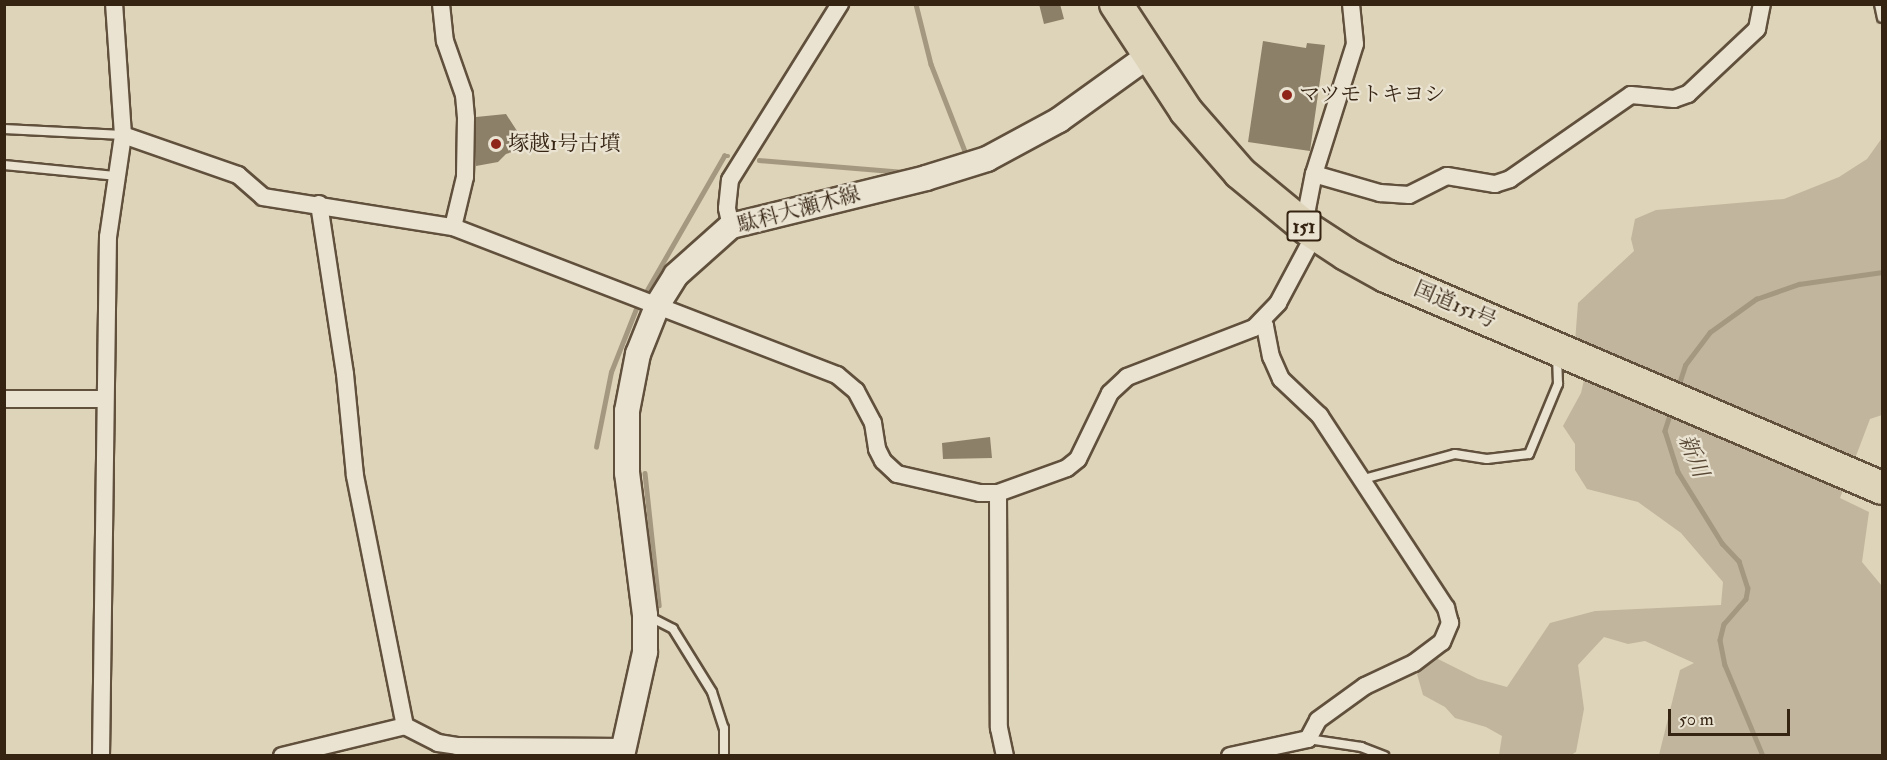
<!DOCTYPE html>
<html>
<head>
<meta charset="utf-8">
<style>
	body { margin:0 }
	#map { position:relative; width:1887px; height:760px; overflow:hidden; background:#ded4b9; font-family:"IM FELL Double Pica","Noto Serif JP",serif }
	div>[style] { position:absolute }
	.green>* { inset:0; background:#c1b69d }
	.stream>* { height:4.5px; margin:-2.25px; padding:0 2.25px; transform-origin:2.25px; border-radius:2.25px; background:#a59880 }
	.building>* { inset:0; background:#8d8069 }
	.roads { filter:drop-shadow(2px 0 #60503c) drop-shadow(-2px 0 #60503c) drop-shadow(0 2px #60503c) drop-shadow(0 -2px #60503c) }
	.lane>* { height:8px; margin:-4px; padding:0 4px; transform-origin:4px; border-radius:4px; background:#eae3d2 }
	.street>* { height:16px; margin:-8px; padding:0 8px; transform-origin:8px; border-radius:8px; background:#eae3d2 }
	.secondary>* { height:24px; margin:-12px; padding:0 12px; transform-origin:12px; border-radius:12px; background:#eae3d2 }
	.highway>* { height:32px; margin:-16px; padding:0 16px; transform-origin:16px; border-radius:16px; background:#ded4b9 }
	.dots>* { width:16px; height:16px; translate:-50% -50%; box-sizing:border-box; border:3px solid #eae3d2; border-radius:50% }
	span { translate:-50% -50%; white-space:nowrap; text-align:center; line-height:1.15; -webkit-text-stroke:4.5px #eae3d2; paint-order:stroke }
	.shield-label span { padding:2px 4px; background:#eae3d2; border:2px solid; border-radius:4px; -webkit-text-stroke-width:0 }
	.shield-label { font-size:20px; color:#362412; font-weight:700 }
	.poi-label { font-size:21px; color:#362412 }
	.left { translate:0 -50%; text-align:left }
	.street-label { font-size:21px; color:#362412 }
	.water-label { font-size:22px; color:#574733; font-style:italic }
	.frame { position:absolute; inset:0; border:6px solid #362412; pointer-events:none }
	.scale { position:absolute; left:1668px; top:709px; width:122px; height:27px; box-sizing:border-box; border:3px solid #362412; border-top:0; padding-left:8px; font-size:18px; line-height:21px; white-space:nowrap; color:#362412; -webkit-text-stroke:4px #eae3d2; paint-order:stroke }
</style>
</head>
<body>
<div id="map">
	<div class="green">
		<div style="clip-path:polygon(1882px 138px,1882px 415px,1870px 419px,1840px 498px,1869px 512px,1862px 562px,1882px 586px,1882px 755px,1659px 755px,1680px 670px,1694px 663px,1645px 641px,1628px 644px,1604px 637px,1578px 665px,1584px 709px,1576px 752px,1571px 755px,1499px 755px,1502px 736px,1486px 727px,1455px 718px,1445px 707px,1423px 695px,1417px 674px,1436px 658px,1478px 679px,1507px 687px,1550px 623px,1595px 611px,1721px 605px,1723px 582px,1681px 533px,1638px 502px,1587px 489px,1575px 470px,1575px 444px,1563px 426px,1581px 393px,1588px 363px,1575px 342px,1578px 303px,1634px 251px,1631px 239px,1635px 219px,1656px 210px,1784px 199px,1839px 177px,1867px 159px)"></div>
	</div>
	<div class="stream">
		<div style="left:916px;top:4px;width:62px;rotate:76deg"></div>
		<div style="left:931px;top:64px;width:97px;rotate:68.7deg"></div>
		<div style="left:966px;top:154px;width:5px;rotate:169deg"></div>
		<div style="left:759px;top:160px;width:145px;rotate:4.7deg"></div>
		<div style="left:915px;top:169px;width:27px;rotate:-17deg"></div>
		<div style="left:647px;top:290px;width:155px;rotate:-60.1deg"></div>
		<div style="left:724px;top:156px;width:4px"></div>
		<div style="left:1677px;top:390px;width:26px;rotate:-72deg"></div>
		<div style="left:1685px;top:365px;width:41px;rotate:-52.9deg"></div>
		<div style="left:1710px;top:332px;width:57px;rotate:-35.7deg"></div>
		<div style="left:1756px;top:299px;width:46px;rotate:-19.2deg"></div>
		<div style="left:1799px;top:284px;width:84px;rotate:-8.2deg"></div>
		<div style="left:1672px;top:409px;width:23px;rotate:108deg"></div>
		<div style="left:1665px;top:431px;width:43px;rotate:72.4deg"></div>
		<div style="left:1678px;top:472px;width:84px;rotate:58.2deg"></div>
		<div style="left:1722px;top:543px;width:25px;rotate:47deg"></div>
		<div style="left:1739px;top:561px;width:28px;rotate:72deg"></div>
		<div style="left:1748px;top:588px;width:11px;rotate:100deg"></div>
		<div style="left:1746px;top:599px;width:33px;rotate:131deg"></div>
		<div style="left:1724px;top:624px;width:16px;rotate:104deg"></div>
		<div style="left:1720px;top:640px;width:25px;rotate:79deg"></div>
		<div style="left:1725px;top:665px;width:99px;rotate:67.3deg"></div>
		<div style="left:596px;top:447px;width:76px;rotate:-78.7deg"></div>
		<div style="left:611px;top:372px;width:68px;rotate:-68.4deg"></div>
		<div style="left:645px;top:473px;width:133px;rotate:83.9deg"></div>
	</div>
	<div class="building">
		<div style="clip-path:polygon(1039px 4px,1060px 4px,1064px 19px,1044px 24px)"></div>
		<div style="clip-path:polygon(1263px 41px,1306px 48px,1307px 43px,1325px 45px,1310px 151px,1248px 142px)"></div>
		<div style="clip-path:polygon(506px 114px,519px 134px,518px 150px,506px 154px,498px 162px,476px 166px,476px 117px)"></div>
		<div style="clip-path:polygon(990px 437px,992px 458px,943px 459px,942px 443px)"></div>
	</div>
	<div class="roads">
		<div class="lane">
			<div style="left:1879px;top:4px;width:14px;rotate:78deg"></div>
			<div style="left:4px;top:129px;width:119px;rotate:2.9deg"></div>
			<div style="left:4px;top:165px;width:114px;rotate:5.6deg"></div>
			<div style="left:1360px;top:480px;width:98px;rotate:-15.3deg"></div>
			<div style="left:1455px;top:454px;width:32px;rotate:9deg"></div>
			<div style="left:1487px;top:459px;width:42px;rotate:-6.8deg"></div>
			<div style="left:1529px;top:454px;width:76px;rotate:-67.5deg"></div>
			<div style="left:1558px;top:384px;width:29px;rotate:-92deg"></div>
			<div style="left:648px;top:616px;width:28px;rotate:27deg"></div>
			<div style="left:673px;top:629px;width:74px;rotate:58.2deg"></div>
			<div style="left:712px;top:692px;width:38px;rotate:72deg"></div>
			<div style="left:724px;top:728px;width:28px;rotate:90deg"></div>
			<div style="left:1308px;top:739px;width:54px;rotate:8.6deg"></div>
			<div style="left:1361px;top:747px;width:25px;rotate:21deg"></div>
		</div>
		<div class="street">
			<div style="left:441px;top:4px;width:37px;rotate:84deg"></div>
			<div style="left:445px;top:41px;width:57px;rotate:70.6deg"></div>
			<div style="left:464px;top:95px;width:23px;rotate:85deg"></div>
			<div style="left:466px;top:118px;width:59px;rotate:91deg"></div>
			<div style="left:465px;top:177px;width:51px;rotate:103.5deg"></div>
			<div style="left:123px;top:135px;width:122px;rotate:19.2deg"></div>
			<div style="left:238px;top:175px;width:33px;rotate:41deg"></div>
			<div style="left:263px;top:197px;width:192px;rotate:9deg"></div>
			<div style="left:453px;top:227px;width:412px;rotate:21.1deg"></div>
			<div style="left:837px;top:375px;width:25px;rotate:40deg"></div>
			<div style="left:856px;top:391px;width:36px;rotate:62deg"></div>
			<div style="left:873px;top:423px;width:26px;rotate:81deg"></div>
			<div style="left:877px;top:449px;width:13px;rotate:63deg"></div>
			<div style="left:883px;top:461px;width:19px;rotate:43deg"></div>
			<div style="left:897px;top:474px;width:85px;rotate:12.9deg"></div>
			<div style="left:980px;top:493px;width:18px"></div>
			<div style="left:998px;top:493px;width:73px;rotate:-19.9deg"></div>
			<div style="left:1067px;top:468px;width:14px;rotate:-39deg"></div>
			<div style="left:1078px;top:459px;width:73px;rotate:-64.1deg"></div>
			<div style="left:1110px;top:393px;width:23px;rotate:-43deg"></div>
			<div style="left:1127px;top:377px;width:136px;rotate:-21.1deg"></div>
			<div style="left:1254px;top:328px;width:35px;rotate:-46deg"></div>
			<div style="left:1278px;top:303px;width:68px;rotate:-61.9deg"></div>
			<div style="left:1310px;top:243px;width:34px;rotate:-95deg"></div>
			<div style="left:1307px;top:209px;width:36px;rotate:-79deg"></div>
			<div style="left:1314px;top:174px;width:136px;rotate:-72.5deg"></div>
			<div style="left:1355px;top:44px;width:40px;rotate:-95.7deg"></div>
			<div style="left:1314px;top:174px;width:69px;rotate:16.1deg"></div>
			<div style="left:1380px;top:193px;width:29px;rotate:4deg"></div>
			<div style="left:1409px;top:195px;width:42px;rotate:-26.6deg"></div>
			<div style="left:1447px;top:176px;width:49px;rotate:9.5deg"></div>
			<div style="left:1495px;top:184px;width:16px;rotate:-18deg"></div>
			<div style="left:1510px;top:179px;width:147px;rotate:-34.8deg"></div>
			<div style="left:1631px;top:95px;width:43px;rotate:5.3deg"></div>
			<div style="left:1674px;top:99px;width:15px;rotate:-20deg"></div>
			<div style="left:1688px;top:94px;width:95px;rotate:-43.3deg"></div>
			<div style="left:1757px;top:29px;width:25px;rotate:-79deg"></div>
			<div style="left:319px;top:204px;width:172px;rotate:81.3deg"></div>
			<div style="left:345px;top:374px;width:102px;rotate:84.4deg"></div>
			<div style="left:355px;top:476px;width:255px;rotate:78.7deg"></div>
			<div style="left:731px;top:226px;width:18px;rotate:-103deg"></div>
			<div style="left:727px;top:208px;width:28px;rotate:-84deg"></div>
			<div style="left:730px;top:180px;width:208px;rotate:-58deg"></div>
			<div style="left:4px;top:399px;width:101px"></div>
			<div style="left:998px;top:493px;width:235px;rotate:89.8deg"></div>
			<div style="left:999px;top:728px;width:29px;rotate:78deg"></div>
			<div style="left:101px;top:756px;width:519px;rotate:-89.23deg"></div>
			<div style="left:108px;top:237px;width:103px;rotate:-81.6deg"></div>
			<div style="left:123px;top:135px;width:131px;rotate:-93.9deg"></div>
			<div style="left:282px;top:756px;width:127px;rotate:-13.7deg"></div>
			<div style="left:405px;top:726px;width:37px;rotate:27deg"></div>
			<div style="left:438px;top:743px;width:19px;rotate:9deg"></div>
			<div style="left:457px;top:746px;width:168px;rotate:0.3deg"></div>
			<div style="left:1230px;top:756px;width:80px;rotate:-12.3deg"></div>
			<div style="left:1308px;top:739px;width:21px;rotate:-62deg"></div>
			<div style="left:1318px;top:720px;width:58px;rotate:-35.9deg"></div>
			<div style="left:1365px;top:686px;width:54px;rotate:-25.1deg"></div>
			<div style="left:1414px;top:663px;width:35px;rotate:-37deg"></div>
			<div style="left:1442px;top:642px;width:21px;rotate:-67deg"></div>
			<div style="left:1450px;top:623px;width:16px;rotate:-105deg"></div>
			<div style="left:1446px;top:608px;width:230px;rotate:-123.3deg"></div>
			<div style="left:1320px;top:416px;width:54px;rotate:-136.5deg"></div>
			<div style="left:1281px;top:379px;width:24px;rotate:-114deg"></div>
			<div style="left:1271px;top:357px;width:32px;rotate:-101deg"></div>
			<div style="left:1265px;top:326px;width:6px;rotate:-135deg"></div>
		</div>
		<div class="secondary">
			<div style="left:622px;top:756px;width:107px;rotate:-77.5deg"></div>
			<div style="left:645px;top:652px;width:37px;rotate:-90deg"></div>
			<div style="left:645px;top:615px;width:143px;rotate:-97.2deg"></div>
			<div style="left:627px;top:473px;width:62px;rotate:-90deg"></div>
			<div style="left:627px;top:411px;width:58px;rotate:-79.1deg"></div>
			<div style="left:638px;top:354px;width:54px;rotate:-68.2deg"></div>
			<div style="left:658px;top:304px;width:34px;rotate:-58deg"></div>
			<div style="left:676px;top:275px;width:74px;rotate:-41.7deg"></div>
			<div style="left:731px;top:226px;width:201px;rotate:-13.8deg"></div>
			<div style="left:926px;top:178px;width:64px;rotate:-17.3deg"></div>
			<div style="left:987px;top:159px;width:82px;rotate:-28.4deg"></div>
			<div style="left:1059px;top:120px;width:110px;rotate:-35.7deg"></div>
		</div>
		<div class="highway">
			<div style="left:1116px;top:4px;width:128px;rotate:56.8deg"></div>
			<div style="left:1186px;top:111px;width:82px;rotate:48.9deg"></div>
			<div style="left:1240px;top:173px;width:88px;rotate:39.5deg"></div>
			<div style="left:1308px;top:229px;width:45px;rotate:33.3deg"></div>
			<div style="left:1346px;top:254px;width:46px;rotate:28.8deg"></div>
			<div style="left:1386px;top:276px;width:539px;rotate:23.14deg"></div>
		</div>
	</div>
	<div class="dots">
		<div style="left:1287px;top:95px;background:#8f2418"></div>
		<div style="left:496px;top:144px;background:#8f2418"></div>
	</div>
	<div class="shield-label">
		<span style="left:1304px;top:226px">151</span>
	</div>
	<div class="poi-label">
		<span class="left" style="left:1299px;top:95px">マツモトキヨシ</span>
		<span class="left" style="left:508px;top:144px">塚越1号古墳</span>
	</div>
	<div class="street-label">
		<span style="left:799px;top:210px;rotate:-15deg">駄科大瀬木線</span>
		<span style="left:1455px;top:305px;rotate:23deg">国道151号</span>
	</div>
	<div class="water-label">
		<span style="left:1693px;top:456px;rotate:68deg">新川</span>
	</div>
	<div class="frame"></div>
	<div class="scale">50 m</div>
</div>
</body>
</html>
